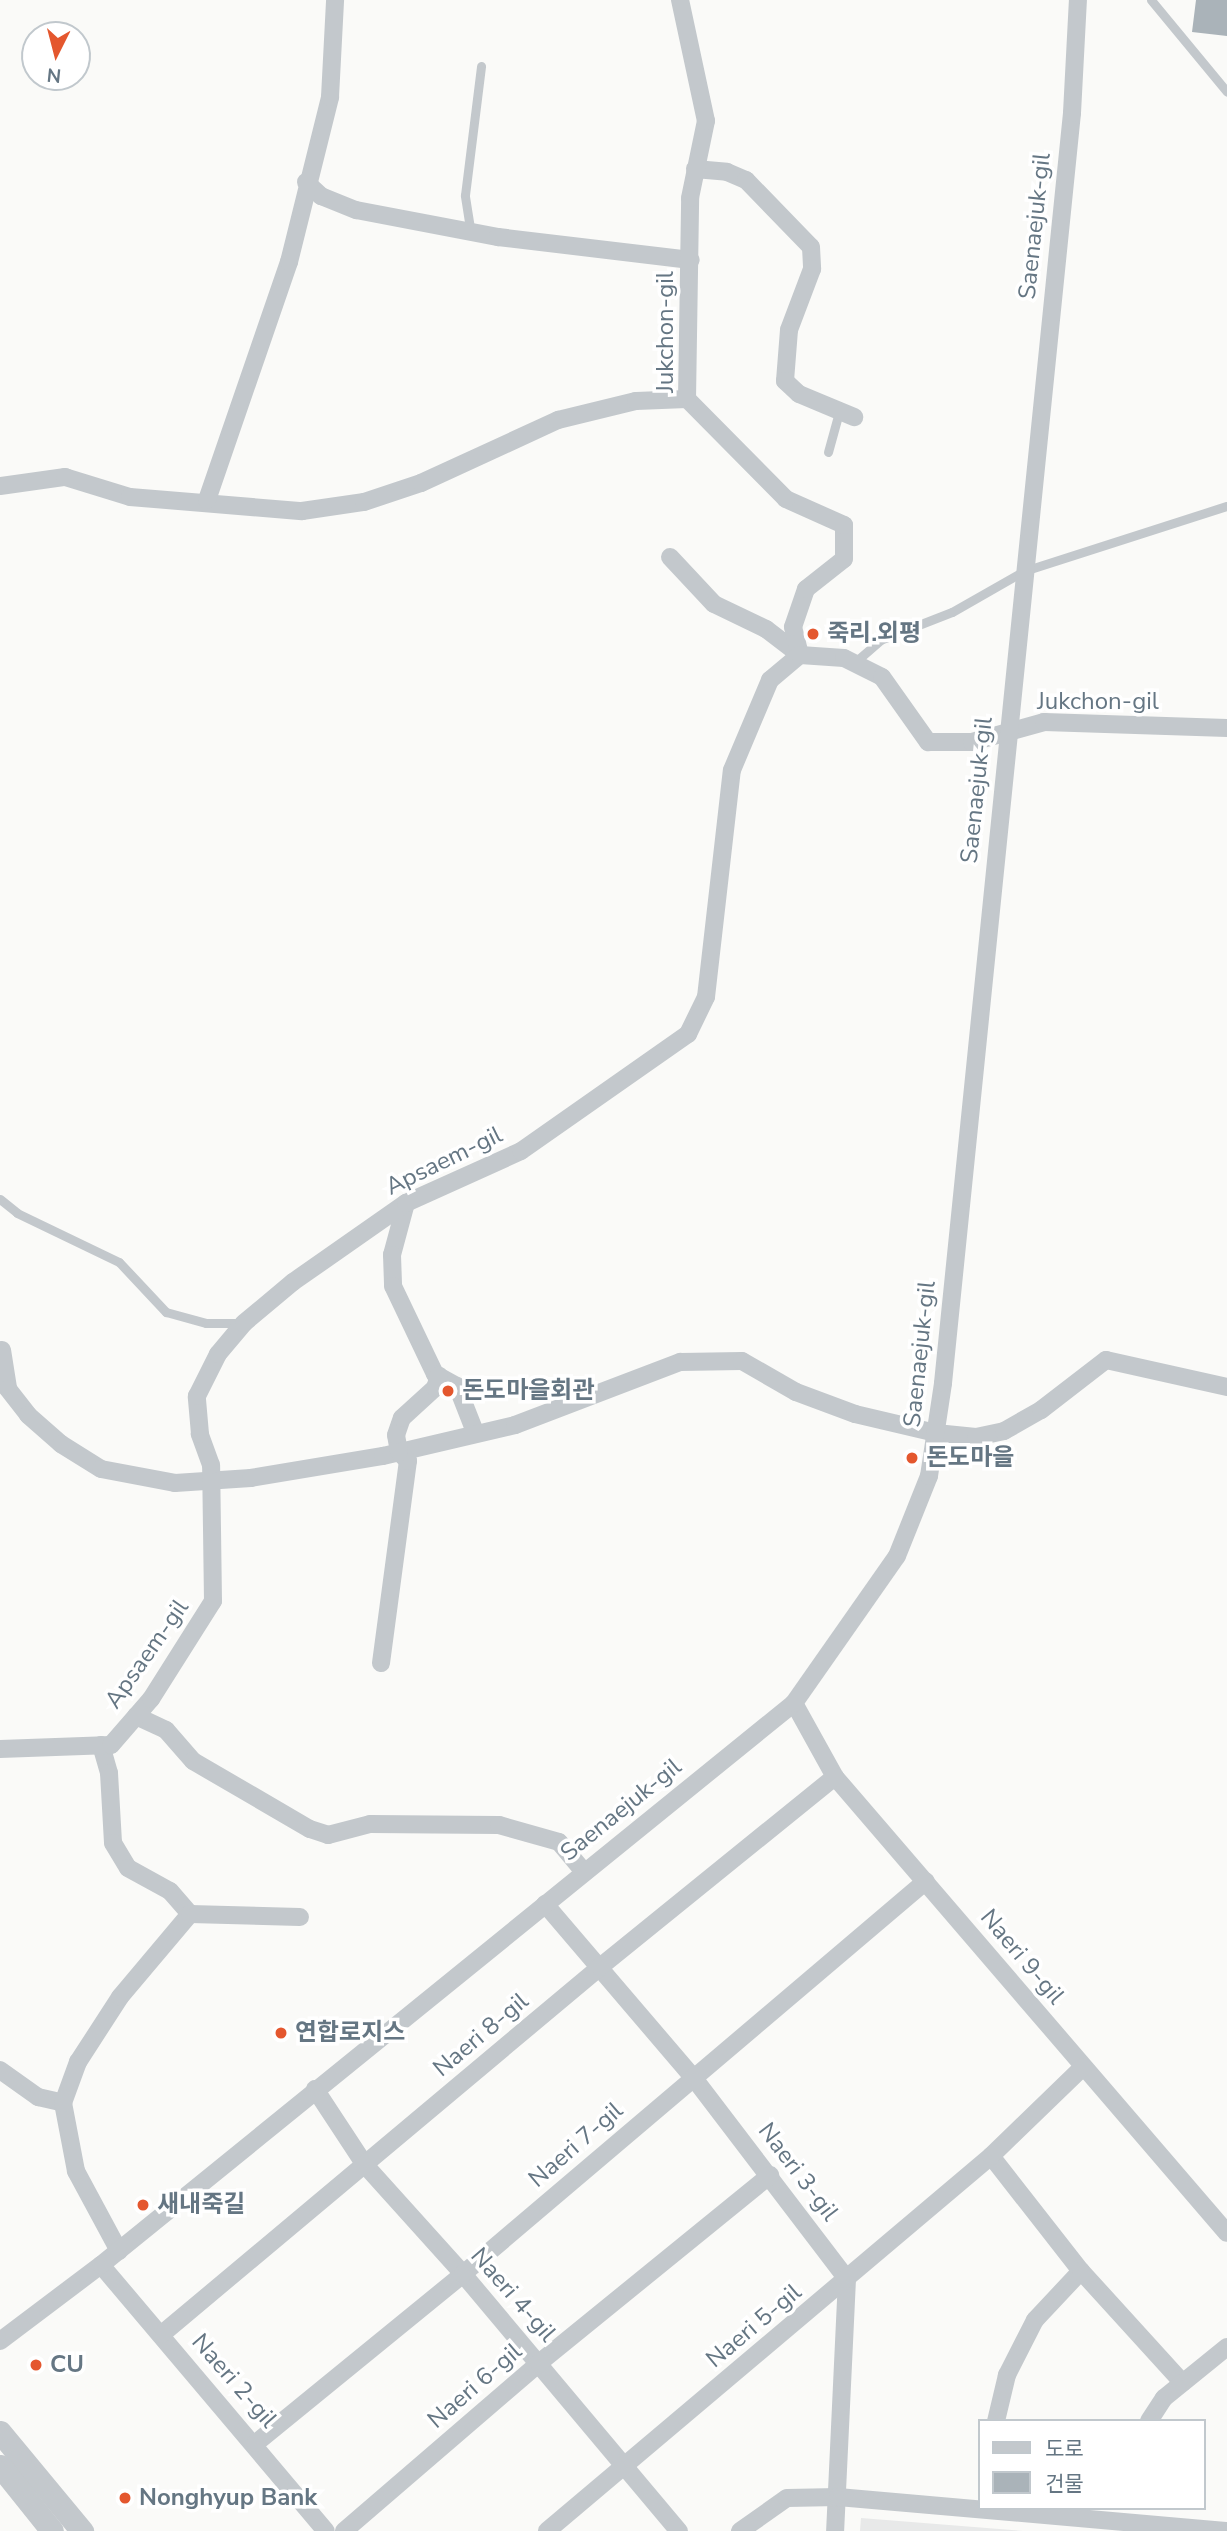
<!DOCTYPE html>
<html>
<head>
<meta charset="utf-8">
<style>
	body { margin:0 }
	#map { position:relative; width:1227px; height:2531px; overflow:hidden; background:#fafaf8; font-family:"Nunito Sans","Noto Sans KR",sans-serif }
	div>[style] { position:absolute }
	.built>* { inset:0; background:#e8e9e9 }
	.building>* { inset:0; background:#aab3b9 }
	.service>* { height:9px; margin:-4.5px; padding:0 4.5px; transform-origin:4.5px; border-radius:4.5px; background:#c3c8cc }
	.minor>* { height:18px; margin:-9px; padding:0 9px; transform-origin:9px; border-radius:9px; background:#c3c8cc }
	.tertiary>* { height:23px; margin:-11.5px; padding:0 11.5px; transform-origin:11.5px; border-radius:11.5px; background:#c3c8cc }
	.dots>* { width:19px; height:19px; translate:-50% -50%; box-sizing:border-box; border:4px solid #fff; border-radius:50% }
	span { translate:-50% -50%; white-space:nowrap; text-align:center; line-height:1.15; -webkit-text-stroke:7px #fff; paint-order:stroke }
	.street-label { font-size:24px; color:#657683 }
	.poi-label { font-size:24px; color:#657683; font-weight:700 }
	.left { translate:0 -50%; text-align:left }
	.legend { position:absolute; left:978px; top:2419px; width:228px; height:91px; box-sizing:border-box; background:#fff; border:2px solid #c1c8cd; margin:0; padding:9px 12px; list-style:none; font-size:21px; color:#657683 }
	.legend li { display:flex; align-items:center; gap:14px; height:35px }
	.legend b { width:35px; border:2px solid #c1c8cd }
	.north { position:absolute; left:21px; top:21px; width:70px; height:70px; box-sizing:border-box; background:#fff; border:2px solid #c1c8cd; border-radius:50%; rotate:186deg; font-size:19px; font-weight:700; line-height:28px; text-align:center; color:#657683 }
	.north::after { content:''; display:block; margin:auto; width:24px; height:32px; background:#e4572e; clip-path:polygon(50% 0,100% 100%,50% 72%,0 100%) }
</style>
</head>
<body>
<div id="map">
	<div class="built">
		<div style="clip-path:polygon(861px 2518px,1023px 2531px,860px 2531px)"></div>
	</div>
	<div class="building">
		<div style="clip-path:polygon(1196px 0,1227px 0,1227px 36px,1192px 32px)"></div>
	</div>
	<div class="service">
		<div style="left:1151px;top:0;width:119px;rotate:50.4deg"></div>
		<div style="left:470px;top:228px;width:33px;rotate:-99deg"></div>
		<div style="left:465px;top:195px;width:130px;rotate:-82.9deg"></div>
		<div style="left:828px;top:452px;width:41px;rotate:-74.6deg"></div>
		<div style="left:854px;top:663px;width:35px;rotate:-41deg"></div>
		<div style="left:880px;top:640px;width:77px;rotate:-21.3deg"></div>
		<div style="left:952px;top:612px;width:83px;rotate:-29.7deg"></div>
		<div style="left:1024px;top:571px;width:213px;rotate:-17.8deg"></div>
		<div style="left:0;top:1199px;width:22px;rotate:39deg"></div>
		<div style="left:17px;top:1213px;width:113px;rotate:25.7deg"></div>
		<div style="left:119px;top:1262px;width:69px;rotate:46.8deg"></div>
		<div style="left:166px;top:1312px;width:41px;rotate:15.4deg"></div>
		<div style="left:206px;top:1323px;width:36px"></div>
	</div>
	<div class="minor">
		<div style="left:695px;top:169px;width:32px;rotate:5deg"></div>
		<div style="left:727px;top:172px;width:21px;rotate:23deg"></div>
		<div style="left:746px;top:180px;width:93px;rotate:45.9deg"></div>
		<div style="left:811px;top:247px;width:22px;rotate:87deg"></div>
		<div style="left:812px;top:269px;width:65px;rotate:110.7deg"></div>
		<div style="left:789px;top:330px;width:51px;rotate:94.5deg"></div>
		<div style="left:785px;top:381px;width:19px;rotate:43deg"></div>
		<div style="left:799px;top:394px;width:60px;rotate:22.7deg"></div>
		<div style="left:306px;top:182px;width:21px;rotate:43deg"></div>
		<div style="left:321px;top:196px;width:38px;rotate:22deg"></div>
		<div style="left:356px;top:210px;width:145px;rotate:10.8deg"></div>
		<div style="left:498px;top:237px;width:194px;rotate:6.8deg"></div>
		<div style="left:0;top:486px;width:66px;rotate:-7.9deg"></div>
		<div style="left:65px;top:477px;width:68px;rotate:17.1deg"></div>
		<div style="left:130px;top:497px;width:173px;rotate:4.7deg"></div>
		<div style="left:302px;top:511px;width:63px;rotate:-8.3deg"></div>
		<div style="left:364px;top:502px;width:60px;rotate:-18.4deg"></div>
		<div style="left:421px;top:483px;width:151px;rotate:-24.7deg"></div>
		<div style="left:558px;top:420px;width:80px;rotate:-13.7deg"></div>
		<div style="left:636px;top:401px;width:51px;rotate:-2.2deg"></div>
		<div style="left:207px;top:500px;width:252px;rotate:-71deg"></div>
		<div style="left:289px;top:262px;width:170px;rotate:-76deg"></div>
		<div style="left:330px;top:97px;width:97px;rotate:-87deg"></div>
		<div style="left:670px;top:557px;width:64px;rotate:46.9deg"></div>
		<div style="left:714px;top:604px;width:58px;rotate:25.7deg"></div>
		<div style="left:766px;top:629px;width:43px;rotate:37.4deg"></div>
		<div style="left:800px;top:655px;width:29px;rotate:-104deg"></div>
		<div style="left:793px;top:627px;width:40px;rotate:-71.1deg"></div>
		<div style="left:806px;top:589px;width:48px;rotate:-38.3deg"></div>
		<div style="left:844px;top:559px;width:34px;rotate:-90deg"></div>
		<div style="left:844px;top:525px;width:64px;rotate:-155.9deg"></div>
		<div style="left:786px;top:499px;width:141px;rotate:-134.7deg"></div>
		<div style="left:687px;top:399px;width:201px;rotate:-89.1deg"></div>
		<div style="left:690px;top:198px;width:79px;rotate:-78.3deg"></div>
		<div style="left:706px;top:121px;width:124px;rotate:-102.1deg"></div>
		<div style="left:406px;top:1203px;width:54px;rotate:105.1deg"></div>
		<div style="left:392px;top:1255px;width:31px;rotate:88deg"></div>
		<div style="left:393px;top:1286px;width:98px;rotate:64.5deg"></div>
		<div style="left:435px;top:1374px;width:25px;rotate:29deg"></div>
		<div style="left:457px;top:1386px;width:49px;rotate:68.6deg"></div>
		<div style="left:2px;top:1350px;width:39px;rotate:81deg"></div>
		<div style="left:8px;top:1389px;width:33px;rotate:52deg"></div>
		<div style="left:28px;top:1415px;width:44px;rotate:41.3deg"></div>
		<div style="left:61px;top:1444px;width:47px;rotate:32deg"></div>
		<div style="left:101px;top:1469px;width:75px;rotate:10.7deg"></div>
		<div style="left:175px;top:1483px;width:76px;rotate:-3.8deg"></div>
		<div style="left:251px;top:1478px;width:134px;rotate:-9.5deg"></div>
		<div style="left:383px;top:1456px;width:136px;rotate:-13.2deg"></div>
		<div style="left:515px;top:1425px;width:177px;rotate:-20.9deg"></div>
		<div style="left:680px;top:1362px;width:62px;rotate:-0.9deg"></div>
		<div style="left:742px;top:1361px;width:62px;rotate:29.9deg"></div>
		<div style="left:796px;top:1392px;width:63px;rotate:20.4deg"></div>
		<div style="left:855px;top:1414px;width:83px;rotate:13.2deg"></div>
		<div style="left:936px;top:1433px;width:40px;rotate:5.7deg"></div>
		<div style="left:976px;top:1437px;width:29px;rotate:-12deg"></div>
		<div style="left:1004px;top:1431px;width:43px;rotate:-29.6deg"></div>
		<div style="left:1041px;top:1410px;width:82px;rotate:-37.6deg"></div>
		<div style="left:1106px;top:1360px;width:124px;rotate:12.6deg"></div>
		<div style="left:381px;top:1663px;width:204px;rotate:-82.4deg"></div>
		<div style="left:408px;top:1461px;width:13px;rotate:-135deg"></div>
		<div style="left:399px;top:1452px;width:17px;rotate:-100deg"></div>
		<div style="left:396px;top:1435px;width:18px;rotate:-71deg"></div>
		<div style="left:402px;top:1418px;width:45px;rotate:-42.3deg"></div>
		<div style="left:435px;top:1388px;width:13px;rotate:-72deg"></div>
		<div style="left:794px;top:1703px;width:85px;rotate:61deg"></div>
		<div style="left:835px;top:1777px;width:601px;rotate:49.32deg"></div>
		<div style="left:136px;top:1716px;width:33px;rotate:25deg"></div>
		<div style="left:166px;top:1730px;width:41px;rotate:48.9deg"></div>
		<div style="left:193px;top:1761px;width:135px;rotate:30.2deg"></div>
		<div style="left:310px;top:1829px;width:19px;rotate:18deg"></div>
		<div style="left:328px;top:1835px;width:43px;rotate:-14.7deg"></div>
		<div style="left:370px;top:1824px;width:129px;rotate:0.4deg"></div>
		<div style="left:499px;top:1825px;width:62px;rotate:15.8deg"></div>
		<div style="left:559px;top:1842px;width:39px;rotate:50deg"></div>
		<div style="left:101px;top:1745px;width:29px;rotate:74deg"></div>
		<div style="left:109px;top:1773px;width:70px;rotate:86.7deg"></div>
		<div style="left:113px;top:1843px;width:29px;rotate:59deg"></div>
		<div style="left:128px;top:1868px;width:48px;rotate:28.7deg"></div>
		<div style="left:170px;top:1891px;width:30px;rotate:49deg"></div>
		<div style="left:0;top:1749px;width:111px;rotate:-2.1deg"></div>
		<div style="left:111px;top:1745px;width:61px;rotate:-49deg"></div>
		<div style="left:151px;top:1699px;width:116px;rotate:-57.7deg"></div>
		<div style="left:213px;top:1601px;width:136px;rotate:-90.8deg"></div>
		<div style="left:211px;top:1465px;width:33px;rotate:-110deg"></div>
		<div style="left:200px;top:1434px;width:38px;rotate:-95deg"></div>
		<div style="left:197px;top:1396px;width:47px;rotate:-63.4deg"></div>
		<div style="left:218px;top:1354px;width:40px;rotate:-50deg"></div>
		<div style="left:244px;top:1323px;width:64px;rotate:-39.9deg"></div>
		<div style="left:293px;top:1282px;width:138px;rotate:-35deg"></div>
		<div style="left:406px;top:1203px;width:126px;rotate:-24.3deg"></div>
		<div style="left:521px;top:1151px;width:204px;rotate:-35deg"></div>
		<div style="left:688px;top:1034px;width:41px;rotate:-64.1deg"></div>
		<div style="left:706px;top:997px;width:228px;rotate:-83.5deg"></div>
		<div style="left:732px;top:770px;width:98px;rotate:-67.1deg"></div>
		<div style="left:770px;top:680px;width:39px;rotate:-40deg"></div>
		<div style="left:800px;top:655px;width:44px;rotate:3.9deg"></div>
		<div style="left:844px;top:658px;width:42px;rotate:26.6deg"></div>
		<div style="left:882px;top:677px;width:80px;rotate:54.7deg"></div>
		<div style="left:928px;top:742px;width:44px"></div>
		<div style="left:972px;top:742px;width:75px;rotate:-15.5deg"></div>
		<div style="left:1044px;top:722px;width:183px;rotate:1.9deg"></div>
		<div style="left:545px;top:1904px;width:228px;rotate:49.5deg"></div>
		<div style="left:693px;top:2077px;width:254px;rotate:52.7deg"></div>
		<div style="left:847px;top:2279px;width:252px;rotate:92.7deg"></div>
		<div style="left:0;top:2070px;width:47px;rotate:35.4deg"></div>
		<div style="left:38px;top:2097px;width:26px;rotate:13deg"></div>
		<div style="left:315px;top:2089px;width:91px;rotate:56.7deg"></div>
		<div style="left:365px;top:2165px;width:147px;rotate:48deg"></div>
		<div style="left:463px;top:2274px;width:336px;rotate:50deg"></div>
		<div style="left:991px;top:2156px;width:146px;rotate:52deg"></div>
		<div style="left:1081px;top:2271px;width:67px;rotate:133.2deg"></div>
		<div style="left:1035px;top:2320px;width:62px;rotate:117deg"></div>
		<div style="left:1007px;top:2375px;width:47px;rotate:103.4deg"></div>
		<div style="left:119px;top:2251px;width:91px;rotate:-118.3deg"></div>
		<div style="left:76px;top:2171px;width:69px;rotate:-100.8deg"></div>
		<div style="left:63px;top:2103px;width:44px;rotate:-69.9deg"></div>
		<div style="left:78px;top:2062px;width:77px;rotate:-57.1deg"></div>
		<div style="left:120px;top:1997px;width:109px;rotate:-49.9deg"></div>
		<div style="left:190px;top:1914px;width:110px;rotate:1.6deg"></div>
		<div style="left:101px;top:2265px;width:348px;rotate:49.8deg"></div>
		<div style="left:1081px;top:2271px;width:151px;rotate:47.7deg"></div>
		<div style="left:162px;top:2334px;width:571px;rotate:-39.96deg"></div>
		<div style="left:600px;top:1967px;width:302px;rotate:-39deg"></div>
		<div style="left:0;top:2341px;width:126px;rotate:-37deg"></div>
		<div style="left:101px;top:2265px;width:892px;rotate:-39.04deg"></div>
		<div style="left:794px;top:1703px;width:179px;rotate:-55deg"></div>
		<div style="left:897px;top:1556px;width:86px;rotate:-68.2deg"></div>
		<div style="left:929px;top:1476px;width:94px;rotate:-81.4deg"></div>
		<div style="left:943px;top:1383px;width:1277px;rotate:-84.2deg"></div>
		<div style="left:1072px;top:113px;width:113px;rotate:-87deg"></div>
		<div style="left:1149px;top:2421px;width:27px;rotate:-57deg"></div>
		<div style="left:1164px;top:2398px;width:81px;rotate:-39deg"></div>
		<div style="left:256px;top:2443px;width:267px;rotate:-39.2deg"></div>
		<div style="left:463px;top:2274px;width:607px;rotate:-40.32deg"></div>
		<div style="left:344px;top:2531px;width:257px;rotate:-40.7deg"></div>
		<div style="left:539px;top:2363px;width:298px;rotate:-39.1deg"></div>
		<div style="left:547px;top:2531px;width:581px;rotate:-40.18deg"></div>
		<div style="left:991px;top:2156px;width:128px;rotate:-44.1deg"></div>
		<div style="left:740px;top:2531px;width:57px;rotate:-35.1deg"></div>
		<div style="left:787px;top:2498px;width:51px;rotate:-1.1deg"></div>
		<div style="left:838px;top:2497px;width:389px;rotate:5deg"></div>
	</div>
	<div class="tertiary">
		<div style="left:0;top:2432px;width:129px;rotate:50.4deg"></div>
		<div style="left:0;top:2466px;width:83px;rotate:51.3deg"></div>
	</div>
	<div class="dots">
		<div style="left:813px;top:634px;background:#e4572e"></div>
		<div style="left:448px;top:1391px;background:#e4572e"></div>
		<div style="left:912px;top:1458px;background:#e4572e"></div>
		<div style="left:281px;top:2033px;background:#e4572e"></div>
		<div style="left:143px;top:2205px;background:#e4572e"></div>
		<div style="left:36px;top:2365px;background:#e4572e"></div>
		<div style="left:125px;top:2498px;background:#e4572e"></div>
	</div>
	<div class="street-label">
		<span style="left:1035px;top:226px;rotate:-84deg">Saenaejuk-gil</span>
		<span style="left:666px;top:332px;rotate:-90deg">Jukchon-gil</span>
		<span style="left:1098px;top:702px">Jukchon-gil</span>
		<span style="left:977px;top:790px;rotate:-84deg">Saenaejuk-gil</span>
		<span style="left:444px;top:1161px;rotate:-26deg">Apsaem-gil</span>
		<span style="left:920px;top:1354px;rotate:-84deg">Saenaejuk-gil</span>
		<span style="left:147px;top:1654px;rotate:-55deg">Apsaem-gil</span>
		<span style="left:621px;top:1810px;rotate:-39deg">Saenaejuk-gil</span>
		<span style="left:1022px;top:1957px;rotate:50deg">Naeri 9-gil</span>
		<span style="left:481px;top:2035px;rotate:-40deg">Naeri 8-gil</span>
		<span style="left:576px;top:2145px;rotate:-41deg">Naeri 7-gil</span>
		<span style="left:798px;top:2172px;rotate:53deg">Naeri 3-gil</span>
		<span style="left:513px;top:2295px;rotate:49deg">Naeri 4-gil</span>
		<span style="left:754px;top:2326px;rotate:-40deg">Naeri 5-gil</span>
		<span style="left:234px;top:2381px;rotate:49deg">Naeri 2-gil</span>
		<span style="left:475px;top:2386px;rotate:-41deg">Naeri 6-gil</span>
	</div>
	<div class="poi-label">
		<span class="left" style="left:827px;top:634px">죽리.외평</span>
		<span class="left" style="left:462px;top:1391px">돈도마을회관</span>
		<span class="left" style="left:926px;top:1458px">돈도마을</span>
		<span class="left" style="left:295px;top:2033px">연합로지스</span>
		<span class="left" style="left:157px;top:2205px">새내죽길</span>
		<span class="left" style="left:50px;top:2365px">CU</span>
		<span class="left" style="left:139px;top:2498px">Nonghyup Bank</span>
	</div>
	<ul class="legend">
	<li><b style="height:9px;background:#c3c8cc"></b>도로</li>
	<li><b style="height:19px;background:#aab3b9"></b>건물</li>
	</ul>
	<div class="north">N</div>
</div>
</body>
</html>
